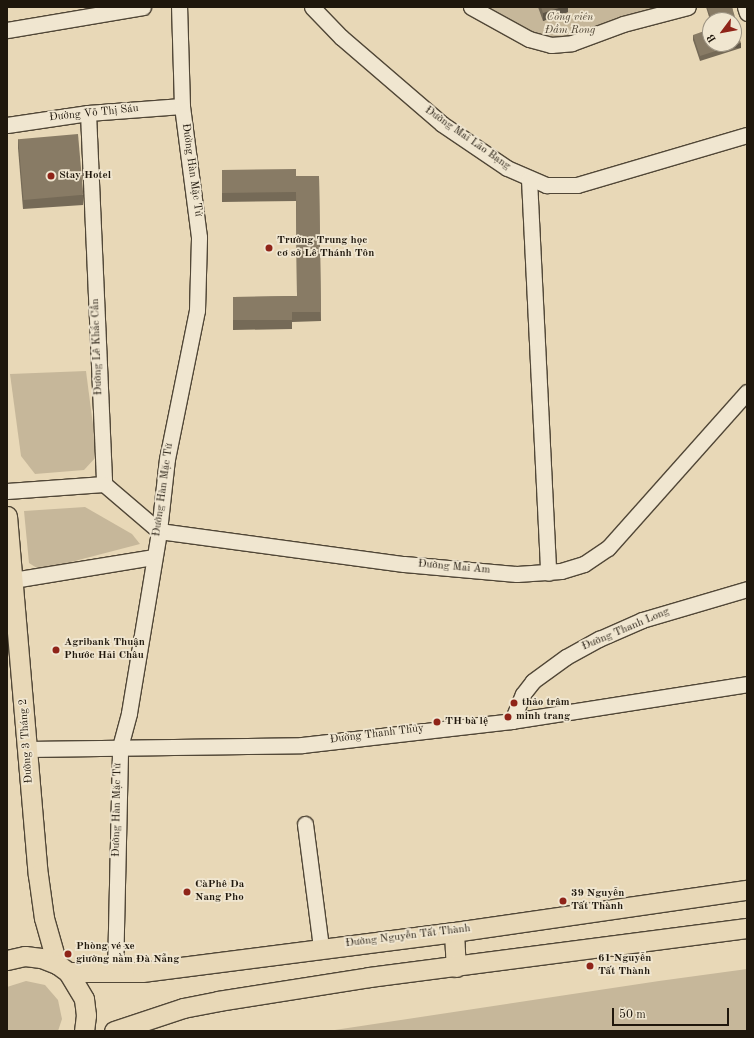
<!DOCTYPE html>
<html>
<head>
<meta charset="utf-8">
<style>
	body { margin:0 }
	#map { position:relative; width:754px; height:1038px; overflow:hidden; background:#e8d8b7; font-family:"Old Standard TT",serif }
	div>[style] { position:absolute }
	.green>* { inset:0; background:#c6b79a }
	.roads { filter:drop-shadow(1px 0 #514737) drop-shadow(-1px 0 #514737) drop-shadow(0 1px #514737) drop-shadow(0 -1px #514737) }
	.minor>* { height:15px; margin:-7.5px; padding:0 7.5px; transform-origin:7.5px; border-radius:7.5px; background:#f0e6d0 }
	.major>* { height:19px; margin:-9.5px; padding:0 9.5px; transform-origin:9.5px; border-radius:9.5px; background:#e8d8b7 }
	.wall>* { inset:0; background:#756a57 }
	.shaded-wall>* { inset:0; background:#5f5647; transform-origin:0 0 }
	.building>* { inset:0; background:#887b65; transform-origin:0 0 }
	.dots>* { width:11px; height:11px; translate:-50% -50%; box-sizing:border-box; border:2px solid #f0e6d0; border-radius:50% }
	span { translate:-50% -50%; white-space:nowrap; text-align:center; line-height:1.15; -webkit-text-stroke:3.5px #f0e6d0; paint-order:stroke }
	.park-label { font-size:11px; color:#514737; font-style:italic }
	.street-label { font-size:11px; color:#1f170c }
	.poi-label { font-size:11px; color:#1f170c; font-weight:700 }
	.left { translate:0 -50%; text-align:left }
	.frame { position:absolute; inset:0; border:8px solid #1f170c; pointer-events:none }
	.north { position:absolute; left:702px; top:12px; width:40px; height:40px; box-sizing:border-box; background:#f0e6d0; border:1px solid #9c9382; border-radius:50%; rotate:238deg; font-size:11px; font-weight:700; line-height:16px; text-align:center; color:#1f170c }
	.north::after { content:''; display:block; margin:auto; width:14px; height:18px; background:#8f2418; clip-path:polygon(50% 0,100% 100%,50% 72%,0 100%) }
	.scale { position:absolute; left:612px; top:1008px; width:117px; height:18px; box-sizing:border-box; border:2px solid #1f170c; border-top:0; padding-left:5px; font-size:12px; line-height:14px; white-space:nowrap; color:#1f170c; -webkit-text-stroke:3px #f0e6d0; paint-order:stroke }
</style>
</head>
<body>
<div id="map">
	<div class="green">
		<div style="clip-path:polygon(477px 7px,694px 7px,539px 43px)"></div>
		<div style="clip-path:polygon(86px 371px,97px 456px,84px 470px,35px 474px,21px 456px,10px 374px)"></div>
		<div style="clip-path:polygon(85px 507px,132px 534px,140px 544px,40px 570px,29px 563px,24px 511px)"></div>
		<div style="clip-path:polygon(747px 969px,747px 1031px,328px 1031px,659px 981px)"></div>
		<div style="clip-path:polygon(26px 981px,45px 985px,58px 1000px,62px 1019px,58px 1031px,7px 1031px,7px 987px)"></div>
	</div>
	<div class="roads">
		<div class="minor">
			<div style="left:312px;top:7px;width:42px;rotate:46deg"></div>
			<div style="left:341px;top:37px;width:133px;rotate:40.7deg"></div>
			<div style="left:442px;top:124px;width:78px;rotate:34.1deg"></div>
			<div style="left:507px;top:168px;width:43px;rotate:23.6deg"></div>
			<div style="left:546px;top:185px;width:31px"></div>
			<div style="left:577px;top:185px;width:177px;rotate:-16.4deg"></div>
			<div style="left:471px;top:7px;width:66px;rotate:28.9deg"></div>
			<div style="left:529px;top:39px;width:23px;rotate:15deg"></div>
			<div style="left:551px;top:45px;width:21px;rotate:-5deg"></div>
			<div style="left:572px;top:43px;width:54px;rotate:-20.4deg"></div>
			<div style="left:623px;top:24px;width:67px;rotate:-14.7deg"></div>
			<div style="left:745px;top:7px;width:6px;rotate:72deg"></div>
			<div style="left:7px;top:30px;width:138px;rotate:-9.6deg"></div>
			<div style="left:88px;top:113px;width:371px;rotate:87.5deg"></div>
			<div style="left:7px;top:125px;width:82px;rotate:-8.4deg"></div>
			<div style="left:88px;top:113px;width:94px;rotate:-4.3deg"></div>
			<div style="left:529px;top:179px;width:394px;rotate:87.2deg"></div>
			<div style="left:104px;top:484px;width:72px;rotate:40.5deg"></div>
			<div style="left:159px;top:531px;width:247px;rotate:7.7deg"></div>
			<div style="left:404px;top:564px;width:113px;rotate:5.1deg"></div>
			<div style="left:517px;top:574px;width:44px;rotate:-3.9deg"></div>
			<div style="left:561px;top:571px;width:24px;rotate:-17deg"></div>
			<div style="left:584px;top:564px;width:29px;rotate:-34deg"></div>
			<div style="left:608px;top:548px;width:209px;rotate:-48.3deg"></div>
			<div style="left:7px;top:491px;width:97px;rotate:-4.1deg"></div>
			<div style="left:13px;top:580px;width:143px;rotate:-9.3deg"></div>
			<div style="left:512px;top:721px;width:29px;rotate:-68deg"></div>
			<div style="left:523px;top:694px;width:16px;rotate:-52deg"></div>
			<div style="left:533px;top:681px;width:41px;rotate:-36deg"></div>
			<div style="left:566px;top:657px;width:38px;rotate:-29deg"></div>
			<div style="left:599px;top:639px;width:47px;rotate:-23.8deg"></div>
			<div style="left:642px;top:620px;width:109px;rotate:-16.4deg"></div>
			<div style="left:27px;top:749px;width:275px;rotate:-0.8deg"></div>
			<div style="left:302px;top:745px;width:211px;rotate:-6.5deg"></div>
			<div style="left:512px;top:721px;width:238px;rotate:-8.9deg"></div>
			<div style="left:305px;top:824px;width:125px;rotate:82.6deg"></div>
			<div style="left:115px;top:973px;width:226px;rotate:-88.7deg"></div>
			<div style="left:120px;top:747px;width:35px;rotate:-75deg"></div>
			<div style="left:129px;top:713px;width:184px;rotate:-80.6deg"></div>
			<div style="left:159px;top:531px;width:72px;rotate:-83.7deg"></div>
			<div style="left:167px;top:459px;width:152px;rotate:-78.6deg"></div>
			<div style="left:197px;top:310px;width:73px;rotate:-88.4deg"></div>
			<div style="left:199px;top:237px;width:132px;rotate:-97.4deg"></div>
			<div style="left:182px;top:106px;width:99px;rotate:-91.7deg"></div>
		</div>
		<div class="major">
			<div style="left:7px;top:516px;width:360px;rotate:85.1deg"></div>
			<div style="left:38px;top:875px;width:43px;rotate:82.1deg"></div>
			<div style="left:44px;top:918px;width:48px;rotate:74.2deg"></div>
			<div style="left:454px;top:932px;width:35px;rotate:87deg"></div>
			<div style="left:7px;top:960px;width:18px;rotate:-13deg"></div>
			<div style="left:25px;top:956px;width:16px;rotate:7deg"></div>
			<div style="left:41px;top:958px;width:17px;rotate:21deg"></div>
			<div style="left:57px;top:964px;width:14px;rotate:36deg"></div>
			<div style="left:68px;top:972px;width:31px;rotate:59deg"></div>
			<div style="left:84px;top:999px;width:16px;rotate:83deg"></div>
			<div style="left:86px;top:1015px;width:16px;rotate:97deg"></div>
			<div style="left:68px;top:972px;width:74px"></div>
			<div style="left:142px;top:972px;width:315px;rotate:-7.3deg"></div>
			<div style="left:454px;top:932px;width:296px;rotate:-8.2deg"></div>
			<div style="left:114px;top:1031px;width:73px;rotate:-18.4deg"></div>
			<div style="left:183px;top:1008px;width:36px;rotate:-11deg"></div>
			<div style="left:218px;top:1001px;width:153px;rotate:-9deg"></div>
			<div style="left:369px;top:977px;width:381px;rotate:-7.4deg"></div>
		</div>
	</div>
	<div class="wall">
		<div style="clip-path:polygon(538px 7px,568px 7px,568px 12px,543px 21px)"></div>
		<div style="clip-path:polygon(706px 7px,732px 7px,735px 22px,734px 22px,734px 20px,710px 20px)"></div>
		<div style="clip-path:polygon(693px 35px,741px 48px,700px 61px,693px 40px)"></div>
		<div style="clip-path:polygon(18px 139px,83px 195px,83px 205px,23px 209px,18px 148px)"></div>
		<div style="clip-path:polygon(222px 170px,296px 176px,319px 176px,321px 321px,292px 322px,292px 329px,233px 330px,233px 297px,297px 296px,296px 201px,222px 202px)"></div>
	</div>
	<div class="shaded-wall">
		<div style="clip-path:polygon(562px 7px,568px 7px,568px 12px,543px 21px,543px 13px)"></div>
		<div style="clip-path:polygon(732px 17px,735px 17px,735px 22px,734px 22px,734px 20px,732px 20px)"></div>
		<div style="left:741px;top:43px;width:5px;height:43px;rotate:90deg"></div>
	</div>
	<div class="building">
		<div style="clip-path:polygon(541px 7px,562px 7px,543px 13px)"></div>
		<div style="clip-path:polygon(707px 7px,732px 7px,735px 17px,732px 17px,733px 20px,712px 20px)"></div>
		<div style="clip-path:polygon(734px 23px,741px 43px,700px 56px,693px 35px,710px 29px,710px 44px,734px 44px)"></div>
		<div style="left:78px;top:134px;width:61px;height:60px;rotate:85deg"></div>
		<div style="clip-path:polygon(296px 169px,296px 176px,319px 176px,321px 312px,292px 312px,292px 320px,233px 320px,233px 297px,297px 296px,296px 192px,222px 193px,222px 170px)"></div>
	</div>
	<div class="dots">
		<div style="left:51px;top:176px;background:#8f2418"></div>
		<div style="left:269px;top:248px;background:#8f2418"></div>
		<div style="left:56px;top:650px;background:#8f2418"></div>
		<div style="left:514px;top:703px;background:#8f2418"></div>
		<div style="left:508px;top:717px;background:#8f2418"></div>
		<div style="left:437px;top:722px;background:#8f2418"></div>
		<div style="left:187px;top:892px;background:#8f2418"></div>
		<div style="left:563px;top:901px;background:#8f2418"></div>
		<div style="left:68px;top:954px;background:#8f2418"></div>
		<div style="left:590px;top:966px;background:#8f2418"></div>
	</div>
	<div class="park-label">
		<span style="left:570px;top:25px">Công viên<br>Đầm Rong</span>
	</div>
	<div class="street-label">
		<span style="left:94px;top:114px;rotate:-6deg">Đường Võ Thị Sáu</span>
		<span style="left:467px;top:139px;rotate:35deg">Đường Mai Lão Bạng</span>
		<span style="left:191px;top:170px;rotate:82deg">Đường Hàn Mặc Tử</span>
		<span style="left:98px;top:347px;rotate:-92deg">Đường Lê Khắc Cần</span>
		<span style="left:164px;top:490px;rotate:-82deg">Đường Hàn Mặc Tử</span>
		<span style="left:454px;top:568px;rotate:5deg">Đường Mai Am</span>
		<span style="left:626px;top:630px;rotate:-23deg">Đường Thanh Long</span>
		<span style="left:377px;top:735px;rotate:-7deg">Đường Thanh Thủy</span>
		<span style="left:27px;top:741px;rotate:-94deg">Đường 3 Tháng 2</span>
		<span style="left:118px;top:810px;rotate:-89deg">Đường Hàn Mặc Tử</span>
		<span style="left:408px;top:937px;rotate:-7deg">Đường Nguyễn Tất Thành</span>
	</div>
	<div class="poi-label">
		<span class="left" style="left:59px;top:176px">Stay Hotel</span>
		<span class="left" style="left:277px;top:248px">Trường Trung học<br>cơ sở Lê Thánh Tôn</span>
		<span class="left" style="left:64px;top:650px">Agribank Thuận<br>Phước Hải Châu</span>
		<span class="left" style="left:522px;top:703px">thảo trâm</span>
		<span class="left" style="left:516px;top:717px">minh trang</span>
		<span class="left" style="left:445px;top:722px">TH bà lệ</span>
		<span class="left" style="left:195px;top:892px">CàPhê Da<br>Nang Pho</span>
		<span class="left" style="left:571px;top:901px">39 Nguyễn<br>Tất Thành</span>
		<span class="left" style="left:76px;top:954px">Phòng vé xe<br>giường nằm Đà Nẵng</span>
		<span class="left" style="left:598px;top:966px">61 Nguyễn<br>Tất Thành</span>
	</div>
	<div class="frame"></div>
	<div class="north">B</div>
	<div class="scale">50 m</div>
</div>
</body>
</html>
